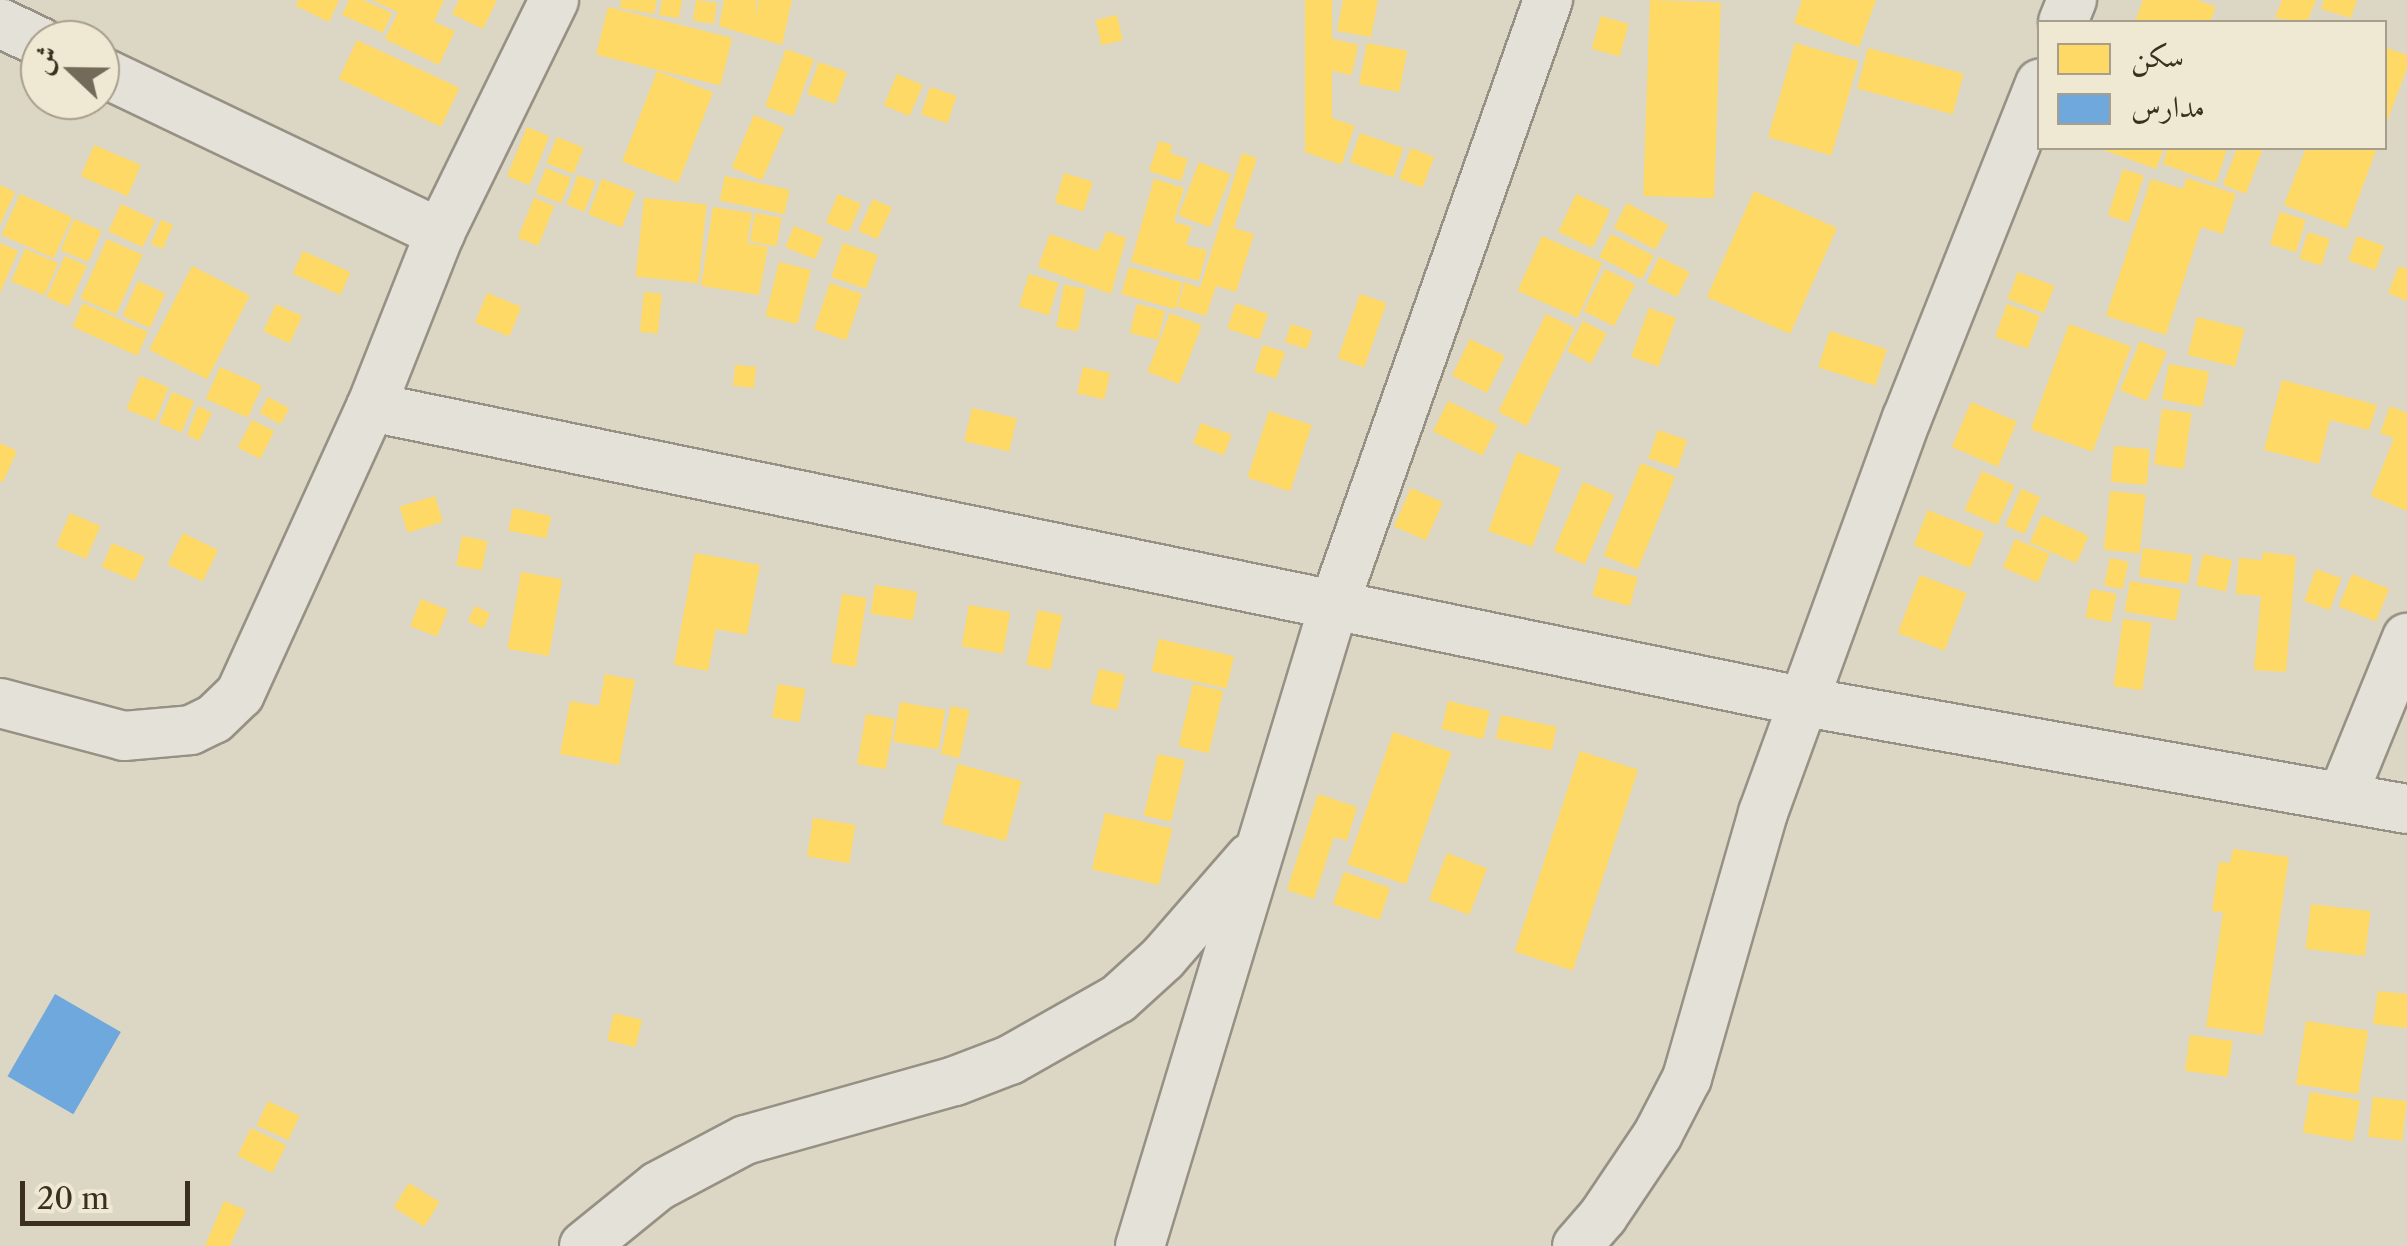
<!DOCTYPE html>
<html>
<head>
<meta charset="utf-8">
<style>
	body { margin:0 }
	#map { position:relative; width:2407px; height:1246px; overflow:hidden; background:#dcd6c4; font-family:"Libre Caslon Text",Amiri,serif }
	div>[style] { position:absolute }
	.homes>* { inset:0; background:#ffd966; transform-origin:0 0 }
	.schools>* { inset:0; background:#6fa8dc; transform-origin:0 0 }
	.roads { filter:drop-shadow(2px 0 #969184) drop-shadow(-2px 0 #969184) drop-shadow(0 2px #969184) drop-shadow(0 -2px #969184) }
	.street>* { height:48px; margin:-24px; padding:0 24px; transform-origin:24px; border-radius:24px; background:#e4e1d8 }
	span { translate:-50% -50%; white-space:nowrap; text-align:center; line-height:1.15; -webkit-text-stroke:10px #efe8d2; paint-order:stroke }
	.legend { position:absolute; left:2037px; top:20px; width:350px; height:130px; box-sizing:border-box; background:#efe8d2; border:2px solid #a79e8b; margin:0; padding:12px 18px; list-style:none; font-size:30px; color:#3b3020 }
	.legend li { display:flex; align-items:center; gap:20px; height:50px }
	.legend b { width:50px; border:2px solid #a79e8b }
	.north { position:absolute; left:20px; top:20px; width:100px; height:100px; box-sizing:border-box; background:#efe8d2; border:2px solid #a79e8b; border-radius:50%; rotate:292deg; font-size:28px; font-weight:700; line-height:40px; text-align:center; color:#3b3020 }
	.north::after { content:''; display:block; margin:auto; width:35px; height:45px; background:#736a59; clip-path:polygon(50% 0,100% 100%,50% 72%,0 100%) }
	.scale { position:absolute; left:20px; top:1181px; width:170px; height:45px; box-sizing:border-box; border:5px solid #3b3020; border-top:0; padding-left:12px; font-size:30px; line-height:35px; white-space:nowrap; color:#3b3020; -webkit-text-stroke:8px #efe8d2; paint-order:stroke }
</style>
</head>
<body>
<div id="map">
	<div class="homes">
		<div style="clip-path:polygon(298px 0,339px 0,329px 22px,296px 6px)"></div>
		<div style="clip-path:polygon(349px 0,363px 0,392px 13px,383px 33px,342px 15px)"></div>
		<div style="clip-path:polygon(372px 0,444px 0,434px 22px,455px 31px,439px 65px,385px 39px,398px 12px)"></div>
		<div style="clip-path:polygon(459px 0,497px 0,483px 29px,452px 14px)"></div>
		<div style="clip-path:polygon(621px 0,657px 0,654px 14px,620px 8px)"></div>
		<div style="clip-path:polygon(662px 0,682px 0,679px 18px,659px 15px)"></div>
		<div style="left:696px;top:0;width:21px;height:21px;rotate:8deg"></div>
		<div style="clip-path:polygon(724px 0,757px 0,755px 21px,759px 0,792px 0,782px 45px,719px 26px)"></div>
		<div style="left:1305px;top:0;width:27px;height:145px"></div>
		<div style="clip-path:polygon(1343px 0,1378px 0,1371px 37px,1337px 31px)"></div>
		<div style="left:1650px;top:0;width:71px;height:196px;rotate:2deg"></div>
		<div style="clip-path:polygon(1802px 0,1876px 0,1859px 47px,1794px 23px)"></div>
		<div style="clip-path:polygon(2143px 0,2197px 0,2216px 7px,2210px 22px,2135px 22px)"></div>
		<div style="clip-path:polygon(2282px 0,2316px 0,2307px 22px,2275px 18px)"></div>
		<div style="clip-path:polygon(2324px 0,2357px 0,2351px 18px,2321px 9px)"></div>
		<div style="left:608px;top:7px;width:128px;height:49px;rotate:14deg"></div>
		<div style="left:1117px;top:15px;width:26px;height:22px;rotate:77deg"></div>
		<div style="left:1601px;top:16px;width:29px;height:34px;rotate:16deg"></div>
		<div style="left:1332px;top:39px;width:27px;height:31px;rotate:13deg"></div>
		<div style="left:357px;top:40px;width:113px;height:43px;rotate:25deg"></div>
		<div style="left:1367px;top:43px;width:41px;height:42px;rotate:11deg"></div>
		<div style="left:1795px;top:43px;width:66px;height:98px;rotate:16deg"></div>
		<div style="clip-path:polygon(2384px 47px,2407px 55px,2407px 68px,2385px 127px)"></div>
		<div style="left:1868px;top:48px;width:99px;height:42px;rotate:15deg"></div>
		<div style="left:786px;top:49px;width:30px;height:61px;rotate:20deg"></div>
		<div style="left:819px;top:62px;width:30px;height:34px;rotate:20deg"></div>
		<div style="left:657px;top:71px;width:60px;height:97px;rotate:21deg"></div>
		<div style="left:897px;top:74px;width:28px;height:34px;rotate:23deg"></div>
		<div style="left:930px;top:87px;width:28px;height:29px;rotate:18deg"></div>
		<div style="left:1317px;top:113px;width:40px;height:41px;rotate:19deg"></div>
		<div style="left:754px;top:115px;width:33px;height:57px;rotate:23deg"></div>
		<div style="left:527px;top:127px;width:24px;height:53px;rotate:22deg"></div>
		<div style="left:1360px;top:133px;width:46px;height:31px;rotate:19deg"></div>
		<div style="left:557px;top:137px;width:29px;height:28px;rotate:22deg"></div>
		<div style="clip-path:polygon(1159px 141px,1172px 145px,1170px 153px,1188px 159px,1181px 181px,1149px 171px)"></div>
		<div style="left:94px;top:145px;width:51px;height:34px;rotate:23deg"></div>
		<div style="left:1411px;top:148px;width:25px;height:33px;rotate:21deg"></div>
		<div style="clip-path:polygon(2098px 148px,2164px 148px,2156px 169px)"></div>
		<div style="clip-path:polygon(2168px 148px,2227px 149px,2216px 183px,2163px 164px)"></div>
		<div style="clip-path:polygon(2237px 148px,2263px 148px,2246px 194px,2223px 185px)"></div>
		<div style="clip-path:polygon(2306px 148px,2377px 148px,2347px 229px,2284px 205px)"></div>
		<div style="clip-path:polygon(1242px 153px,1257px 158px,1234px 228px,1254px 234px,1236px 292px,1216px 286px,1206px 316px,1177px 307px,1185px 282px,1200px 288px)"></div>
		<div style="left:1199px;top:162px;width:34px;height:57px;rotate:21deg"></div>
		<div style="left:546px;top:168px;width:27px;height:27px;rotate:22deg"></div>
		<div style="left:2123px;top:169px;width:22px;height:49px;rotate:18deg"></div>
		<div style="left:1064px;top:173px;width:30px;height:31px;rotate:17deg"></div>
		<div style="left:578px;top:175px;width:19px;height:32px;rotate:21deg"></div>
		<div style="left:725px;top:176px;width:66px;height:25px;rotate:12deg"></div>
		<div style="clip-path:polygon(2187px 178px,2236px 194px,2223px 234px,2201px 227px,2166px 335px,2106px 316px,2151px 179px,2183px 189px)"></div>
		<div style="left:602px;top:179px;width:36px;height:38px;rotate:21deg"></div>
		<div style="clip-path:polygon(1154px 179px,1184px 188px,1174px 222px,1192px 227px,1186px 245px,1207px 250px,1199px 281px,1131px 262px)"></div>
		<div style="clip-path:polygon(0 185px,15px 192px,0 225px)"></div>
		<div style="left:1754px;top:191px;width:91px;height:116px;rotate:24deg"></div>
		<div style="left:20px;top:194px;width:57px;height:45px;rotate:24deg"></div>
		<div style="left:838px;top:194px;width:25px;height:31px;rotate:23deg"></div>
		<div style="left:1576px;top:194px;width:38px;height:42px;rotate:25deg"></div>
		<div style="left:534px;top:198px;width:22px;height:43px;rotate:22deg"></div>
		<div style="left:644px;top:198px;width:63px;height:79px;rotate:6deg"></div>
		<div style="left:873px;top:199px;width:21px;height:35px;rotate:25deg"></div>
		<div style="left:1627px;top:203px;width:47px;height:28px;rotate:28deg"></div>
		<div style="left:121px;top:204px;width:38px;height:30px;rotate:25deg"></div>
		<div style="clip-path:polygon(713px 207px,752px 213px,747px 243px,768px 247px,759px 295px,701px 286px)"></div>
		<div style="left:2280px;top:212px;width:27px;height:34px;rotate:17deg"></div>
		<div style="left:755px;top:213px;width:27px;height:29px;rotate:10deg"></div>
		<div style="left:74px;top:219px;width:30px;height:34px;rotate:23deg"></div>
		<div style="left:161px;top:220px;width:13px;height:26px;rotate:23deg"></div>
		<div style="left:794px;top:226px;width:32px;height:23px;rotate:22deg"></div>
		<div style="clip-path:polygon(1107px 231px,1126px 238px,1111px 294px,1038px 267px,1050px 234px,1098px 251px)"></div>
		<div style="left:2308px;top:232px;width:23px;height:28px;rotate:18deg"></div>
		<div style="left:1611px;top:234px;width:48px;height:26px;rotate:27deg"></div>
		<div style="left:1542px;top:236px;width:66px;height:60px;rotate:24deg"></div>
		<div style="left:2357px;top:236px;width:29px;height:26px;rotate:20deg"></div>
		<div style="left:107px;top:239px;width:39px;height:65px;rotate:24deg"></div>
		<div style="clip-path:polygon(0 243px,18px 251px,0 293px)"></div>
		<div style="left:843px;top:243px;width:37px;height:36px;rotate:19deg"></div>
		<div style="left:25px;top:249px;width:36px;height:35px;rotate:23deg"></div>
		<div style="left:303px;top:251px;width:52px;height:25px;rotate:24deg"></div>
		<div style="left:65px;top:256px;width:24px;height:45px;rotate:24deg"></div>
		<div style="left:1659px;top:257px;width:34px;height:28px;rotate:26deg"></div>
		<div style="left:779px;top:262px;width:33px;height:56px;rotate:14deg"></div>
		<div style="left:192px;top:266px;width:65px;height:94px;rotate:27deg"></div>
		<div style="clip-path:polygon(2399px 266px,2407px 269px,2407px 301px,2388px 293px)"></div>
		<div style="left:1129px;top:267px;width:56px;height:28px;rotate:16deg"></div>
		<div style="left:1605px;top:269px;width:34px;height:47px;rotate:27deg"></div>
		<div style="left:2018px;top:272px;width:39px;height:29px;rotate:21deg"></div>
		<div style="left:1029px;top:274px;width:31px;height:34px;rotate:17deg"></div>
		<div style="left:138px;top:281px;width:30px;height:38px;rotate:24deg"></div>
		<div style="left:830px;top:283px;width:34px;height:49px;rotate:19deg"></div>
		<div style="left:1064px;top:285px;width:22px;height:43px;rotate:10deg"></div>
		<div style="left:644px;top:292px;width:18px;height:40px;rotate:6deg"></div>
		<div style="left:487px;top:293px;width:37px;height:32px;rotate:22deg"></div>
		<div style="left:1360px;top:294px;width:28px;height:68px;rotate:19deg"></div>
		<div style="left:83px;top:303px;width:71px;height:26px;rotate:24deg"></div>
		<div style="left:1236px;top:303px;width:34px;height:27px;rotate:19deg"></div>
		<div style="left:276px;top:304px;width:29px;height:30px;rotate:25deg"></div>
		<div style="left:1137px;top:304px;width:29px;height:30px;rotate:14deg"></div>
		<div style="left:2007px;top:304px;width:35px;height:35px;rotate:20deg"></div>
		<div style="left:1649px;top:308px;width:29px;height:52px;rotate:20deg"></div>
		<div style="left:1170px;top:313px;width:34px;height:63px;rotate:21deg"></div>
		<div style="left:1546px;top:314px;width:32px;height:109px;rotate:26deg"></div>
		<div style="left:2197px;top:317px;width:49px;height:39px;rotate:14deg"></div>
		<div style="left:1583px;top:321px;width:27px;height:34px;rotate:28deg"></div>
		<div style="left:1291px;top:324px;width:23px;height:19px;rotate:18deg"></div>
		<div style="left:2069px;top:324px;width:66px;height:112px;rotate:20deg"></div>
		<div style="left:1830px;top:331px;width:60px;height:38px;rotate:18deg"></div>
		<div style="left:1470px;top:339px;width:39px;height:41px;rotate:26deg"></div>
		<div style="left:2140px;top:341px;width:29px;height:53px;rotate:22deg"></div>
		<div style="left:1263px;top:345px;width:23px;height:28px;rotate:18deg"></div>
		<div style="left:2169px;top:364px;width:41px;height:36px;rotate:11deg"></div>
		<div style="left:735px;top:365px;width:21px;height:21px;rotate:5deg"></div>
		<div style="left:220px;top:367px;width:46px;height:35px;rotate:24deg"></div>
		<div style="left:1083px;top:367px;width:28px;height:27px;rotate:13deg"></div>
		<div style="left:140px;top:376px;width:31px;height:36px;rotate:22deg"></div>
		<div style="clip-path:polygon(2282px 380px,2377px 405px,2369px 430px,2330px 420px,2319px 464px,2264px 450px)"></div>
		<div style="left:172px;top:392px;width:24px;height:34px;rotate:22deg"></div>
		<div style="left:268px;top:397px;width:24px;height:18px;rotate:28deg"></div>
		<div style="left:1448px;top:401px;width:55px;height:34px;rotate:26deg"></div>
		<div style="left:1971px;top:402px;width:50px;height:49px;rotate:23deg"></div>
		<div style="clip-path:polygon(198px 406px,212px 413px,199px 441px,187px 435px)"></div>
		<div style="clip-path:polygon(2390px 406px,2407px 413px,2407px 511px,2371px 496px,2394px 438px,2380px 433px)"></div>
		<div style="left:972px;top:408px;width:46px;height:34px;rotate:13deg"></div>
		<div style="left:2162px;top:409px;width:30px;height:56px;rotate:8deg"></div>
		<div style="left:1269px;top:411px;width:45px;height:70px;rotate:18deg"></div>
		<div style="left:252px;top:420px;width:25px;height:31px;rotate:27deg"></div>
		<div style="left:1201px;top:423px;width:33px;height:22px;rotate:21deg"></div>
		<div style="left:1658px;top:430px;width:31px;height:30px;rotate:19deg"></div>
		<div style="clip-path:polygon(0 443px,17px 451px,3px 482px,0 481px)"></div>
		<div style="left:2114px;top:446px;width:36px;height:36px;rotate:5deg"></div>
		<div style="left:1517px;top:452px;width:47px;height:84px;rotate:20deg"></div>
		<div style="left:1641px;top:463px;width:37px;height:100px;rotate:22deg"></div>
		<div style="left:1982px;top:471px;width:36px;height:43px;rotate:24deg"></div>
		<div style="left:1583px;top:482px;width:34px;height:75px;rotate:23deg"></div>
		<div style="left:1411px;top:488px;width:35px;height:42px;rotate:24deg"></div>
		<div style="left:2021px;top:489px;width:21px;height:40px;rotate:23deg"></div>
		<div style="left:2110px;top:491px;width:36px;height:59px;rotate:6deg"></div>
		<div style="left:435px;top:496px;width:27px;height:37px;rotate:73deg"></div>
		<div style="left:513px;top:508px;width:39px;height:23px;rotate:12deg"></div>
		<div style="left:1928px;top:510px;width:61px;height:38px;rotate:22deg"></div>
		<div style="left:70px;top:513px;width:33px;height:36px;rotate:23deg"></div>
		<div style="left:2042px;top:515px;width:51px;height:30px;rotate:24deg"></div>
		<div style="left:183px;top:533px;width:39px;height:35px;rotate:26deg"></div>
		<div style="left:462px;top:536px;width:26px;height:30px;rotate:11deg"></div>
		<div style="left:2015px;top:539px;width:38px;height:31px;rotate:23deg"></div>
		<div style="left:112px;top:543px;width:36px;height:26px;rotate:23deg"></div>
		<div style="left:2143px;top:548px;width:50px;height:29px;rotate:8deg"></div>
		<div style="clip-path:polygon(2263px 552px,2296px 556px,2286px 672px,2254px 670px,2261px 596px,2236px 594px,2239px 558px,2262px 560px)"></div>
		<div style="clip-path:polygon(695px 553px,760px 565px,747px 635px,716px 629px,708px 671px,674px 665px)"></div>
		<div style="left:2203px;top:554px;width:30px;height:32px;rotate:12deg"></div>
		<div style="left:2110px;top:558px;width:19px;height:28px;rotate:12deg"></div>
		<div style="left:1600px;top:567px;width:39px;height:30px;rotate:15deg"></div>
		<div style="left:2316px;top:569px;width:27px;height:34px;rotate:20deg"></div>
		<div style="left:521px;top:572px;width:42px;height:78px;rotate:10deg"></div>
		<div style="left:2352px;top:574px;width:40px;height:35px;rotate:22deg"></div>
		<div style="left:1920px;top:575px;width:50px;height:62px;rotate:21deg"></div>
		<div style="left:2130px;top:581px;width:52px;height:31px;rotate:10deg"></div>
		<div style="left:875px;top:585px;width:43px;height:29px;rotate:9deg"></div>
		<div style="left:2091px;top:589px;width:26px;height:29px;rotate:11deg"></div>
		<div style="left:842px;top:594px;width:25px;height:70px;rotate:9deg"></div>
		<div style="left:421px;top:599px;width:29px;height:29px;rotate:22deg"></div>
		<div style="left:969px;top:605px;width:42px;height:42px;rotate:10deg"></div>
		<div style="left:475px;top:606px;width:17px;height:17px;rotate:25deg"></div>
		<div style="left:1038px;top:610px;width:25px;height:56px;rotate:12deg"></div>
		<div style="left:2123px;top:619px;width:29px;height:68px;rotate:8deg"></div>
		<div style="left:1159px;top:639px;width:77px;height:33px;rotate:13deg"></div>
		<div style="left:1099px;top:669px;width:27px;height:36px;rotate:13deg"></div>
		<div style="clip-path:polygon(605px 674px,635px 680px,619px 765px,560px 754px,570px 701px,599px 706px)"></div>
		<div style="left:778px;top:684px;width:28px;height:34px;rotate:10deg"></div>
		<div style="left:1193px;top:684px;width:31px;height:64px;rotate:13deg"></div>
		<div style="left:1448px;top:701px;width:43px;height:29px;rotate:13deg"></div>
		<div style="left:900px;top:702px;width:46px;height:40px;rotate:10deg"></div>
		<div style="left:951px;top:706px;width:19px;height:49px;rotate:12deg"></div>
		<div style="left:866px;top:714px;width:29px;height:51px;rotate:10deg"></div>
		<div style="left:1501px;top:715px;width:57px;height:24px;rotate:12deg"></div>
		<div style="left:1393px;top:732px;width:62px;height:140px;rotate:19deg"></div>
		<div style="left:1580px;top:751px;width:61px;height:211px;rotate:18deg"></div>
		<div style="left:1158px;top:754px;width:28px;height:63px;rotate:13deg"></div>
		<div style="left:958px;top:764px;width:66px;height:62px;rotate:15deg"></div>
		<div style="clip-path:polygon(1318px 794px,1357px 807px,1347px 841px,1334px 837px,1314px 899px,1287px 890px)"></div>
		<div style="left:1105px;top:813px;width:69px;height:58px;rotate:13deg"></div>
		<div style="left:813px;top:818px;width:43px;height:39px;rotate:9deg"></div>
		<div style="clip-path:polygon(2233px 849px,2289px 857px,2263px 1035px,2206px 1027px,2223px 912px,2212px 911px,2219px 862px,2230px 863px)"></div>
		<div style="left:1447px;top:853px;width:43px;height:50px;rotate:21deg"></div>
		<div style="left:1344px;top:872px;width:49px;height:34px;rotate:19deg"></div>
		<div style="left:2311px;top:904px;width:60px;height:45px;rotate:7deg"></div>
		<div style="clip-path:polygon(2378px 991px,2407px 994px,2407px 1028px,2373px 1024px)"></div>
		<div style="left:614px;top:1013px;width:29px;height:28px;rotate:14deg"></div>
		<div style="left:2306px;top:1021px;width:63px;height:64px;rotate:9deg"></div>
		<div style="left:2190px;top:1035px;width:43px;height:36px;rotate:8deg"></div>
		<div style="left:2310px;top:1092px;width:51px;height:41px;rotate:10deg"></div>
		<div style="left:2373px;top:1097px;width:34px;height:40px;rotate:7deg"></div>
		<div style="left:268px;top:1101px;width:35px;height:27px;rotate:25deg"></div>
		<div style="left:251px;top:1128px;width:39px;height:31px;rotate:26deg"></div>
		<div style="left:409px;top:1183px;width:36px;height:29px;rotate:32deg"></div>
		<div style="clip-path:polygon(224px 1201px,246px 1210px,230px 1246px,205px 1246px)"></div>
	</div>
	<div class="schools">
		<div style="left:55px;top:994px;width:76px;height:95px;rotate:30deg"></div>
	</div>
	<div class="roads">
		<div class="street">
			<div style="left:2063px;top:22px;width:24px;rotate:-68deg"></div>
			<div style="left:0;top:23px;width:44px;rotate:25.4deg"></div>
			<div style="left:100px;top:71px;width:377px;rotate:25.5deg"></div>
			<div style="left:371px;top:407px;width:1464px;rotate:11.62deg"></div>
			<div style="left:1805px;top:702px;width:611px;rotate:10.08deg"></div>
			<div style="left:0;top:703px;width:128px;rotate:14.9deg"></div>
			<div style="left:124px;top:736px;width:67px;rotate:-5.1deg"></div>
			<div style="left:191px;top:730px;width:25px;rotate:-26deg"></div>
			<div style="left:214px;top:719px;width:36px;rotate:-44deg"></div>
			<div style="left:240px;top:694px;width:315px;rotate:-65.5deg"></div>
			<div style="left:371px;top:407px;width:187px;rotate:-68.4deg"></div>
			<div style="left:440px;top:233px;width:259px;rotate:-63.9deg"></div>
			<div style="left:2342px;top:797px;width:172px;rotate:-67.8deg"></div>
			<div style="left:584px;top:1246px;width:95px;rotate:-39deg"></div>
			<div style="left:658px;top:1186px;width:98px;rotate:-27.9deg"></div>
			<div style="left:745px;top:1140px;width:218px;rotate:-15.7deg"></div>
			<div style="left:955px;top:1081px;width:59px;rotate:-20.9deg"></div>
			<div style="left:1010px;top:1060px;width:124px;rotate:-29.5deg"></div>
			<div style="left:1118px;top:999px;width:61px;rotate:-42.3deg"></div>
			<div style="left:1163px;top:958px;width:133px;rotate:-49deg"></div>
			<div style="left:1140px;top:1246px;width:670px;rotate:-73.16deg"></div>
			<div style="left:1334px;top:605px;width:642px;rotate:-70.52deg"></div>
			<div style="left:1577px;top:1246px;width:40px;rotate:-49deg"></div>
			<div style="left:1603px;top:1216px;width:99px;rotate:-56.1deg"></div>
			<div style="left:1658px;top:1134px;width:63px;rotate:-62.6deg"></div>
			<div style="left:1687px;top:1078px;width:276px;rotate:-74deg"></div>
			<div style="left:1763px;top:813px;width:420px;rotate:-70deg"></div>
			<div style="left:1907px;top:418px;width:360px;rotate:-68.3deg"></div>
		</div>
	</div>
	<ul class="legend">
	<li><b style="height:28px;background:#ffd966"></b>سكن</li>
	<li><b style="height:28px;background:#6fa8dc"></b>مدارس</li>
	</ul>
	<div class="north">ش</div>
	<div class="scale">20 m</div>
</div>
</body>
</html>
